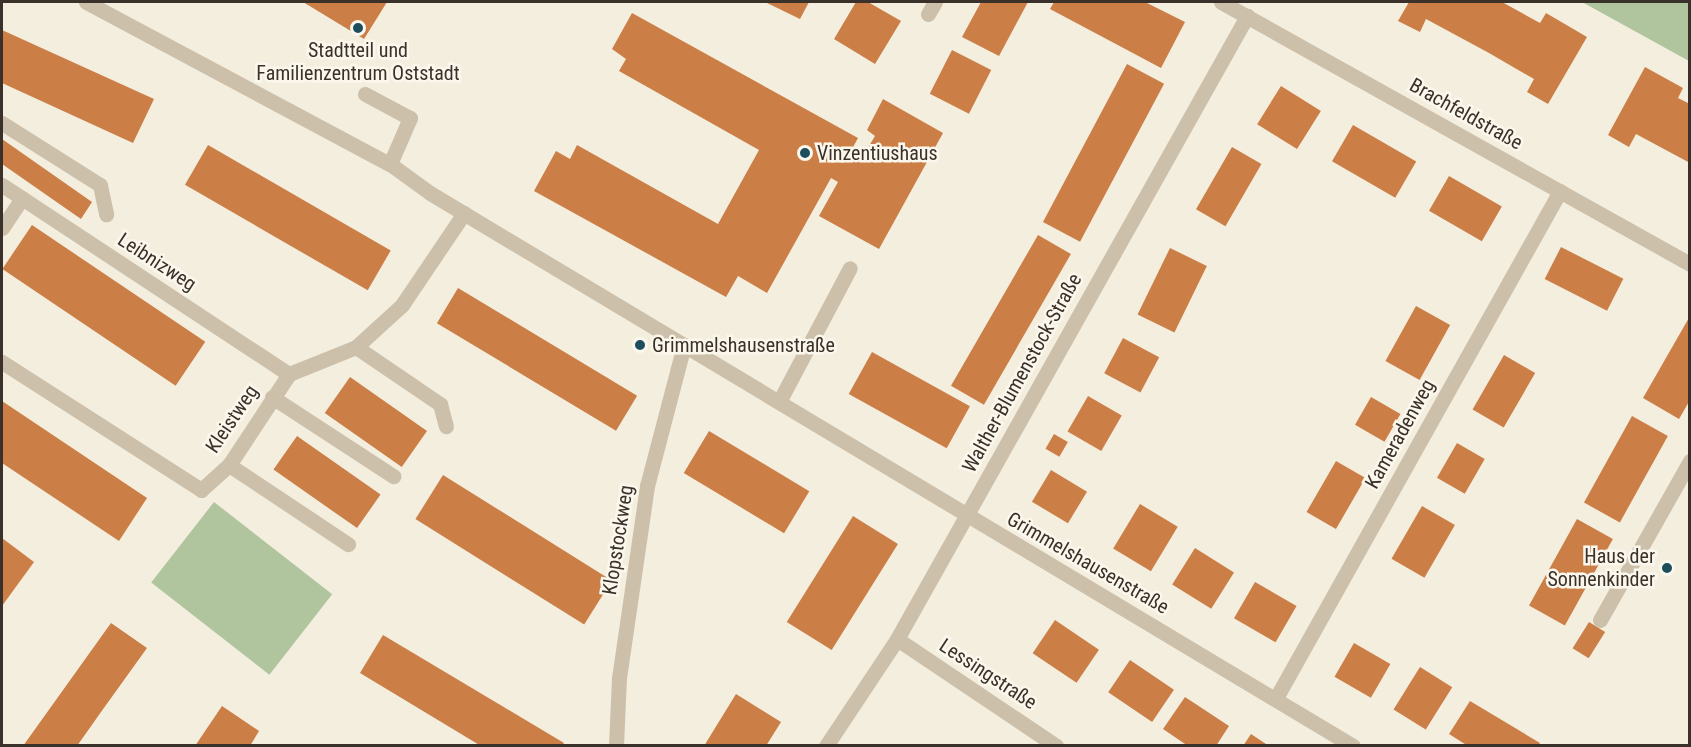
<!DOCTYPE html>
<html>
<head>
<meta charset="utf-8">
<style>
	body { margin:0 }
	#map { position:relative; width:1691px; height:747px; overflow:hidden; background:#f4eedf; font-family:"Roboto Condensed",sans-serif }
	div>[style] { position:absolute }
	.green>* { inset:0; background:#b0c49e; transform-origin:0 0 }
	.building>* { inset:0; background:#cb7e46; transform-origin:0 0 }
	.minor>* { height:15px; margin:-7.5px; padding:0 7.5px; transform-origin:7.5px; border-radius:7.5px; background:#cdc0aa }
	.dots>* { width:16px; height:16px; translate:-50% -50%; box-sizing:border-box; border:3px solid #fbf7ec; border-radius:50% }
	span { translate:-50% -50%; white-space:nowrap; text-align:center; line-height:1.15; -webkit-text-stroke:5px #fbf7ec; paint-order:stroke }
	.poi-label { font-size:20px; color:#3a322a }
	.left { translate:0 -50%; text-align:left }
	.right { translate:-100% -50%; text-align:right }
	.street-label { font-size:20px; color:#3a322a }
	.frame { position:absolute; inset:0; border:3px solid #3a322a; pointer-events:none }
</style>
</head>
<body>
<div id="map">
	<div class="green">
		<div style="clip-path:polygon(1582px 2px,1689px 2px,1689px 61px)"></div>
		<div style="left:214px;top:502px;width:150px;height:102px;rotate:38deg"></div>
	</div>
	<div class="building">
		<div style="clip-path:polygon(303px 2px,387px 2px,364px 39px)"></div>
		<div style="clip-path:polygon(765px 2px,809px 2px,800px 19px)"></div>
		<div style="clip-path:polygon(856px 2px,868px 2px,901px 21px,875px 64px,834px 39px)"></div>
		<div style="clip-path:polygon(981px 2px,1028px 2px,999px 56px,962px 37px)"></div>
		<div style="clip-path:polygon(1054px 2px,1145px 2px,1185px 22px,1161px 68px,1050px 9px)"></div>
		<div style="clip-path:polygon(1409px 2px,1502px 2px,1540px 23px,1546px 13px,1587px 37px,1548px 104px,1527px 92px,1534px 79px,1489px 53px,1426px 19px,1420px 32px,1398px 21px)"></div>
		<div style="clip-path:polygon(632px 13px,858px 138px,852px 149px,860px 161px,875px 136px,867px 130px,883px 99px,943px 133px,879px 249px,819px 216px,838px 182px,831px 178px,767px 293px,738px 276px,726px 297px,534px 191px,556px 151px,570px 159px,577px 145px,718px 224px,759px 150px,619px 71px,626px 59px,612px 49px)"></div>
		<div style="clip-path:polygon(2px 30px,154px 99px,133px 143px,2px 83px)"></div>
		<div style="left:952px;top:50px;width:44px;height:49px;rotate:27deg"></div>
		<div style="left:1127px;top:64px;width:42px;height:179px;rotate:28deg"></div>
		<div style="clip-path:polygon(1645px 67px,1683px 88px,1678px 98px,1690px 104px,1690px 163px,1636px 134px,1629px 147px,1608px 135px)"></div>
		<div style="left:1281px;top:86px;width:47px;height:45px;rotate:32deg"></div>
		<div style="left:1353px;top:125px;width:73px;height:42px;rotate:30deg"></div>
		<div style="clip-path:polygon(2px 139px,92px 202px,81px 219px,2px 164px)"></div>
		<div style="left:208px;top:145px;width:211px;height:46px;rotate:30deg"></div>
		<div style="left:1232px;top:147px;width:34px;height:72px;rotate:30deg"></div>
		<div style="left:1449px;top:176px;width:61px;height:40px;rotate:30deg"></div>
		<div style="left:32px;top:225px;width:209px;height:53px;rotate:34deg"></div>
		<div style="left:1038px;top:235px;width:38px;height:174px;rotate:30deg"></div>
		<div style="left:1561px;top:247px;width:70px;height:36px;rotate:27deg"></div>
		<div style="left:1170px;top:248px;width:41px;height:74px;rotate:26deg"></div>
		<div style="left:458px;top:288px;width:209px;height:41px;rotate:31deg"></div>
		<div style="left:1416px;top:306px;width:39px;height:63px;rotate:29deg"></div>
		<div style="clip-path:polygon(1690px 316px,1690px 400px,1679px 419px,1643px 398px)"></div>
		<div style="left:1123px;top:338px;width:41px;height:40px;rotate:28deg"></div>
		<div style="left:872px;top:352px;width:112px;height:48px;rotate:29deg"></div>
		<div style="left:1504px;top:355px;width:36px;height:63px;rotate:30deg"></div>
		<div style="left:350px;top:377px;width:94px;height:44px;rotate:35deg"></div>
		<div style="left:1088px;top:396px;width:39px;height:41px;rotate:30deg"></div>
		<div style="left:1371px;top:397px;width:34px;height:32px;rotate:30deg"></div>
		<div style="clip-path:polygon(2px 401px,147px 498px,119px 541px,2px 463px)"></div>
		<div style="left:1632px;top:416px;width:41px;height:99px;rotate:29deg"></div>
		<div style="left:709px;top:431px;width:117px;height:49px;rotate:31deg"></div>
		<div style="left:1054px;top:434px;width:16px;height:17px;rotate:30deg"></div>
		<div style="left:297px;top:436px;width:102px;height:41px;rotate:35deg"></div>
		<div style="left:1457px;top:443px;width:32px;height:40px;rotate:30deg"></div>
		<div style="left:1336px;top:461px;width:34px;height:59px;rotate:30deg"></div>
		<div style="left:1051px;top:470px;width:42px;height:37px;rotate:31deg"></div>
		<div style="left:443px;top:475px;width:199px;height:52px;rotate:32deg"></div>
		<div style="left:1140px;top:504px;width:44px;height:52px;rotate:31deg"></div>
		<div style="left:1422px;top:506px;width:38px;height:61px;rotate:30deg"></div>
		<div style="left:853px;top:516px;width:53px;height:125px;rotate:32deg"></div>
		<div style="left:1577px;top:519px;width:41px;height:99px;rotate:29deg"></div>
		<div style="clip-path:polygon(2px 538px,34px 562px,2px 606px)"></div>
		<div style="left:1195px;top:548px;width:46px;height:43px;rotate:32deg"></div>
		<div style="left:1255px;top:582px;width:48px;height:42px;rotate:30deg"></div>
		<div style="left:1055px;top:620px;width:53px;height:40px;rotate:34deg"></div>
		<div style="left:1589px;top:622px;width:19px;height:31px;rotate:32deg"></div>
		<div style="clip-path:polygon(111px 623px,147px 648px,101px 712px,77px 746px,23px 746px)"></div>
		<div style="clip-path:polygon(383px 635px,564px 743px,562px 746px,481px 746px,360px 673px)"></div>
		<div style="left:1354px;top:643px;width:42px;height:39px;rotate:30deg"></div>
		<div style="left:1130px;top:660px;width:53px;height:39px;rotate:34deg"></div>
		<div style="left:1420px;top:667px;width:38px;height:50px;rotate:32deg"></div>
		<div style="clip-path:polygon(736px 694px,781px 722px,766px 746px,704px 746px)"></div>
		<div style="clip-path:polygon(1185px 697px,1229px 726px,1216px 746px,1188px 746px,1163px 729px)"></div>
		<div style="clip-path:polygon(1470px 701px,1540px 743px,1538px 746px,1468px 746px,1449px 734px)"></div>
		<div style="clip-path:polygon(222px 706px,259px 731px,250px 746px,195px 746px)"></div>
		<div style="clip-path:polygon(1251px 734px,1269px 746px,1243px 746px)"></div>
	</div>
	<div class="minor">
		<div style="left:86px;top:2px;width:344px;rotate:28.1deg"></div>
		<div style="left:390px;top:164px;width:49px;rotate:35.9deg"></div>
		<div style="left:430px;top:193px;width:1076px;rotate:30.93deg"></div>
		<div style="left:1221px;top:2px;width:537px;rotate:29.19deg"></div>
		<div style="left:928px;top:14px;width:14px;rotate:-60deg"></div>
		<div style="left:365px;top:94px;width:51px;rotate:28.1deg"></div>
		<div style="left:410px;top:118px;width:50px;rotate:113.5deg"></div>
		<div style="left:2px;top:123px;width:116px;rotate:32.3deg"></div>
		<div style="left:100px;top:185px;width:30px;rotate:78deg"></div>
		<div style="left:2px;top:185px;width:344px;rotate:33.4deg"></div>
		<div style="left:2px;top:228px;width:36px;rotate:-56deg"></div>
		<div style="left:356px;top:347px;width:102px;rotate:34.2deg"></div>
		<div style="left:440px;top:404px;width:23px;rotate:75deg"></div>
		<div style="left:2px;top:362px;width:237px;rotate:32.7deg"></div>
		<div style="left:201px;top:490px;width:38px;rotate:-42deg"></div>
		<div style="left:229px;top:465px;width:109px;rotate:-56.6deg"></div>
		<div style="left:289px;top:374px;width:72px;rotate:-21.9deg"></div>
		<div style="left:356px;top:347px;width:62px;rotate:-42.4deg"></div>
		<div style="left:402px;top:305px;width:111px;rotate:-56deg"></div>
		<div style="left:272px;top:397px;width:145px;rotate:33.1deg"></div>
		<div style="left:780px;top:400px;width:149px;rotate:-62.1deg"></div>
		<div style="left:229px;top:465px;width:143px;rotate:33.6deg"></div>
		<div style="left:1600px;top:620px;width:183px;rotate:-60.5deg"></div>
		<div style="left:897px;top:639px;width:192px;rotate:33.9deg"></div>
		<div style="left:1276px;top:698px;width:581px;rotate:-60.74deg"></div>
		<div style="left:616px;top:746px;width:68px;rotate:-87.5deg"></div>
		<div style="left:619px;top:678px;width:194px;rotate:-81.7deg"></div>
		<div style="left:647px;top:486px;width:146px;rotate:-75.3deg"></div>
		<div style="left:826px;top:746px;width:128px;rotate:-56.4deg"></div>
		<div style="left:897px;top:639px;width:715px;rotate:-60.67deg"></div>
	</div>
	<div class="dots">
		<div style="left:358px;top:28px;background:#1d4e5e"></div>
		<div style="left:805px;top:153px;background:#1d4e5e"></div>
		<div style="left:640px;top:345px;background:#1d4e5e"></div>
		<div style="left:1667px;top:568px;background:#1d4e5e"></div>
	</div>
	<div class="poi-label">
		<span style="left:358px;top:62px">Stadtteil und<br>Familienzentrum Oststadt</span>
		<span class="left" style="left:817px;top:153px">Vinzentiushaus</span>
		<span class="left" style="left:652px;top:345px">Grimmelshausenstraße</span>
		<span class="right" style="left:1655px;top:568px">Haus der<br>Sonnenkinder</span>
	</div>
	<div class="street-label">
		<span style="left:1466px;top:114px;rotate:29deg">Brachfeldstraße</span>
		<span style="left:157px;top:262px;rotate:33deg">Leibnizweg</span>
		<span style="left:1022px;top:373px;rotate:-61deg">Walther-Blumenstock-Straße</span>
		<span style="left:232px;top:419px;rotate:-56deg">Kleistweg</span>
		<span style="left:1400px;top:434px;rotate:-61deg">Kameradenweg</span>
		<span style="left:618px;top:540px;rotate:-81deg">Klopstockweg</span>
		<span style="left:1088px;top:563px;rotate:30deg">Grimmelshausenstraße</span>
		<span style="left:988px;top:674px;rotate:33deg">Lessingstraße</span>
	</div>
	<div class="frame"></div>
</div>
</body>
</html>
